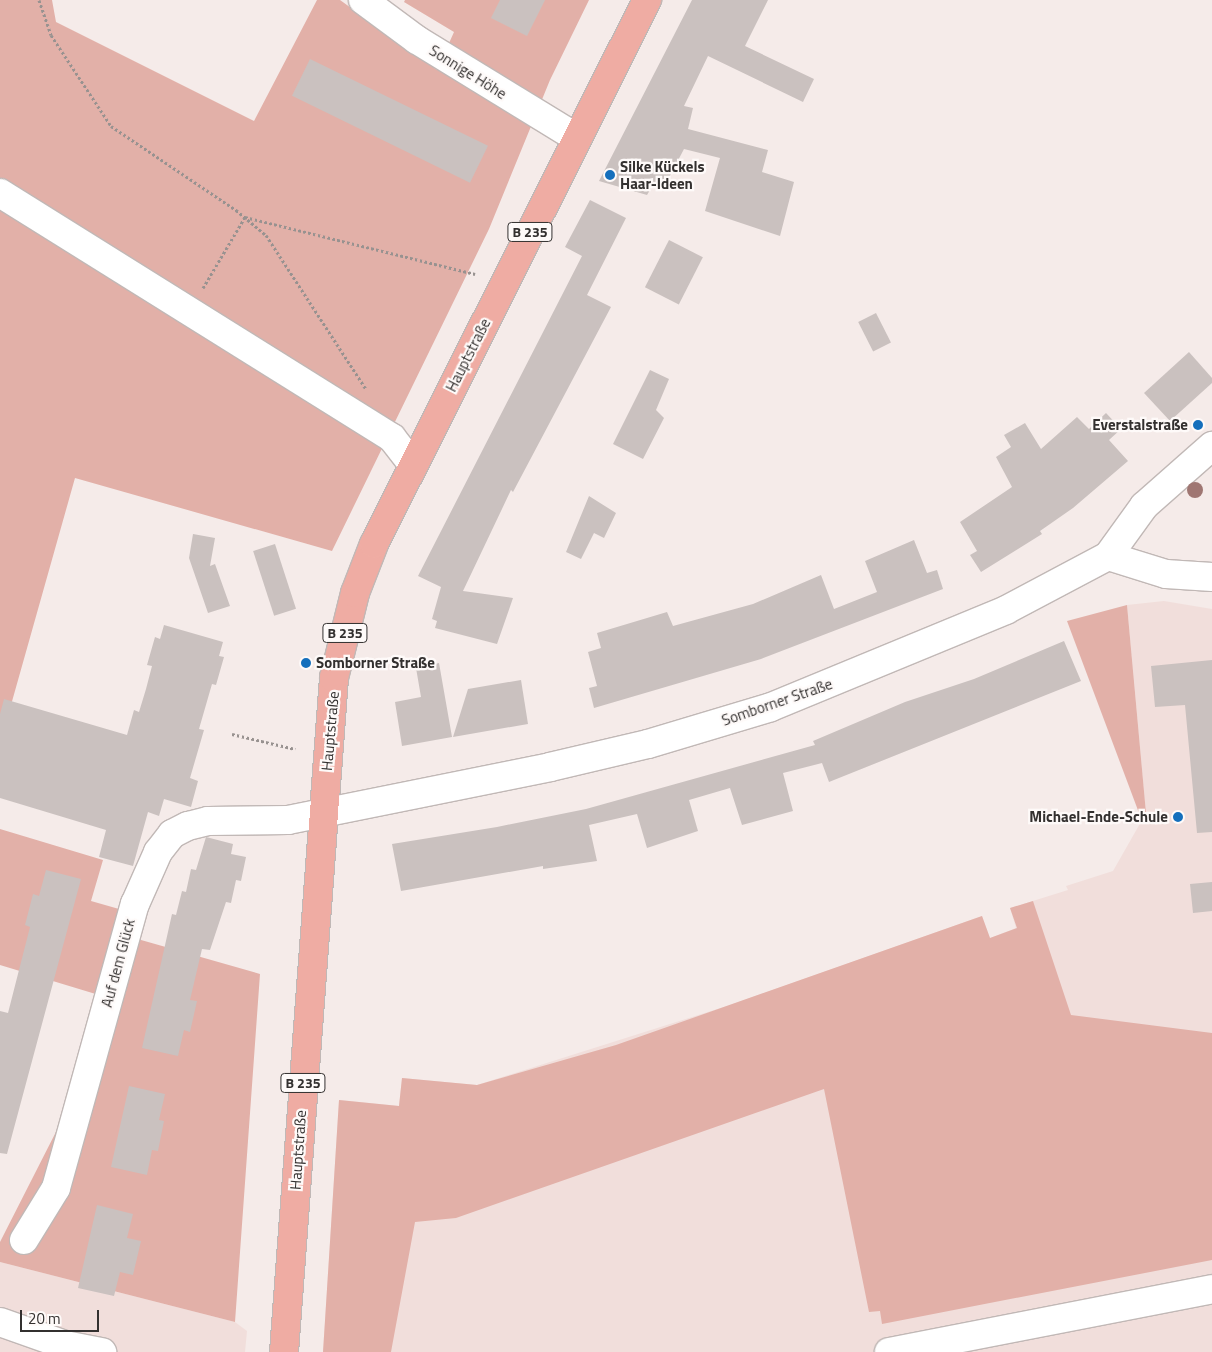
<!DOCTYPE html>
<html>
<head>
<meta charset="utf-8">
<style>
	body { margin:0 }
	#map { position:relative; width:1212px; height:1352px; overflow:hidden; background:#f5ebe9; font-family:"Titillium Web",sans-serif }
	div>[style] { position:absolute }
	.built>* { inset:0; background:#f1dedb }
	.green>* { inset:0; background:#e2b0a8 }
	.building>* { inset:0; background:#cac1bf; transform-origin:0 0 }
	.path>* { height:3px; margin-top:-1.5px; transform-origin:0; background:repeating-linear-gradient(90deg,#989290 0 2.5px,transparent 0 5px) }
	.roads { filter:drop-shadow(1px 0 #c1b8b6) drop-shadow(-1px 0 #c1b8b6) drop-shadow(0 1px #c1b8b6) drop-shadow(0 -1px #c1b8b6) }
	.minor>* { height:28px; margin:-14px; padding:0 14px; transform-origin:14px; border-radius:14px; background:#fff }
	.major>* { height:28px; margin:-14px; padding:0 14px; transform-origin:14px; border-radius:14px; background:#efaca3 }
	.trees>* { width:16px; height:16px; margin:-8px; border-radius:50%; background:#9f7672 }
	.dots>* { width:14px; height:14px; translate:-50% -50%; box-sizing:border-box; border:2px solid #fefaf9; border-radius:50% }
	span { translate:-50% -50%; white-space:nowrap; text-align:center; line-height:1.15; -webkit-text-stroke:4.5px #fefaf9; paint-order:stroke }
	.shield-label span { padding:1px 4px; background:#fefaf9; border:1px solid; border-radius:4px; -webkit-text-stroke-width:0 }
	.shield-label { font-size:14px; color:#33302f; font-weight:700 }
	.street-label { font-size:15px; color:#33302f }
	.poi-label { font-size:15px; color:#33302f; font-weight:700 }
	.left { translate:0 -50%; text-align:left }
	.right { translate:-100% -50%; text-align:right }
	.scale { position:absolute; left:20px; top:1310px; width:79px; height:22px; box-sizing:border-box; border:2px solid #33302f; border-top:0; padding-left:6px; font-size:15px; line-height:18px; white-space:nowrap; color:#33302f; -webkit-text-stroke:4px #fefaf9; paint-order:stroke }
</style>
</head>
<body>
<div id="map">
	<div class="built">
		<div style="clip-path:polygon(1164px 601px,1212px 609px,1212px 1352px,323px 1352px,339px 1100px,399px 1106px,402px 1078px,477px 1085px,730px 1005px,982px 916px,990px 938px,1016px 928px,1010px 908px,1068px 890px,1066px 886px,1113px 871px,1146px 813px,1127px 605px)"></div>
		<div style="clip-path:polygon(0 1262px,235px 1322px,247px 1331px,245px 1352px,0 1352px)"></div>
	</div>
	<div class="green">
		<div style="clip-path:polygon(0 0,52px 0,56px 22px,254px 121px,317px 0,340px 0,437px 70px,454px 32px,404px 2px,405px 0,589px 0,550px 80px,489px 229px,332px 551px,75px 478px,0 744px)"></div>
		<div style="clip-path:polygon(1127px 605px,1146px 813px,1142px 821px,1067px 621px)"></div>
		<div style="clip-path:polygon(0 829px,103px 860px,91px 901px,119px 909px,113px 932px,260px 974px,235px 1322px,0 1262px,0 1242px,122px 1002px,0 965px)"></div>
		<div style="clip-path:polygon(1033px 901px,1071px 1015px,1212px 1033px,1212px 1260px,882px 1324px,880px 1311px,869px 1312px,824px 1089px,456px 1218px,415px 1222px,391px 1352px,323px 1352px,339px 1100px,399px 1106px,402px 1078px,477px 1085px,616px 1045px,982px 916px,990px 938px,1017px 928px,1010px 908px)"></div>
	</div>
	<div class="building">
		<div style="clip-path:polygon(500px 0,545px 0,527px 36px,491px 18px)"></div>
		<div style="clip-path:polygon(692px 0,768px 0,745px 46px,814px 79px,803px 102px,708px 56px,684px 106px,693px 108px,688px 129px,768px 150px,762px 172px,794px 182px,780px 236px,705px 211px,720px 158px,684px 149px,663px 189px,653px 185px,647px 195px,599px 181px)"></div>
		<div style="left:310px;top:59px;width:198px;height:41px;rotate:26deg"></div>
		<div style="clip-path:polygon(590px 200px,626px 218px,587px 295px,611px 307px,513px 492px,511px 490px,463px 591px,513px 598px,497px 644px,435px 628px,437px 621px,432px 619px,441px 587px,418px 576px,582px 256px,565px 247px)"></div>
		<div style="left:669px;top:240px;width:38px;height:53px;rotate:27deg"></div>
		<div style="left:876px;top:313px;width:33px;height:20px;rotate:63deg"></div>
		<div style="clip-path:polygon(1189px 352px,1212px 378px,1212px 383px,1170px 421px,1144px 393px)"></div>
		<div style="clip-path:polygon(650px 370px,669px 379px,656px 410px,664px 418px,643px 459px,613px 444px)"></div>
		<div style="clip-path:polygon(1106px 413px,1121px 429px,1109px 440px,1128px 461px,1073px 508px,1040px 531px,1042px 534px,981px 572px,970px 555px,977px 551px,960px 522px,1012px 487px,996px 457px,1011px 447px,1004px 435px,1025px 423px,1041px 449px,1077px 417px,1089px 429px)"></div>
		<div style="clip-path:polygon(589px 496px,616px 513px,604px 538px,594px 533px,581px 559px,566px 552px)"></div>
		<div style="clip-path:polygon(193px 534px,215px 538px,210px 566px,215px 564px,230px 606px,208px 613px,189px 558px)"></div>
		<div style="clip-path:polygon(914px 540px,927px 573px,937px 570px,943px 589px,761px 659px,594px 708px,589px 688px,597px 686px,588px 652px,601px 648px,597px 633px,667px 612px,673px 626px,753px 604px,821px 575px,834px 609px,877px 592px,865px 561px)"></div>
		<div style="left:275px;top:544px;width:68px;height:23px;rotate:72deg"></div>
		<div style="clip-path:polygon(164px 625px,223px 642px,219px 656px,224px 657px,216px 685px,212px 684px,199px 729px,204px 730px,190px 778px,198px 781px,191px 807px,164px 799px,159px 816px,148px 812px,133px 866px,99px 857px,106px 830px,0 798px,0 714px,4px 699px,127px 735px,134px 710px,139px 712px,146px 689px,152px 666px,147px 665px,155px 637px,160px 639px)"></div>
		<div style="clip-path:polygon(1064px 641px,1081px 681px,829px 782px,822px 763px,783px 773px,793px 811px,742px 825px,730px 788px,689px 800px,698px 831px,647px 848px,637px 814px,589px 825px,597px 861px,543px 869px,543px 866px,401px 891px,392px 844px,497px 827px,586px 809px,815px 745px,813px 741px,905px 702px,974px 679px)"></div>
		<div style="clip-path:polygon(1212px 660px,1212px 832px,1197px 833px,1185px 705px,1155px 707px,1151px 666px)"></div>
		<div style="clip-path:polygon(439px 663px,452px 737px,402px 746px,395px 702px,421px 697px,416px 668px)"></div>
		<div style="clip-path:polygon(521px 680px,528px 724px,453px 737px,468px 689px)"></div>
		<div style="clip-path:polygon(206px 837px,233px 844px,231px 854px,246px 857px,241px 881px,236px 880px,231px 903px,226px 902px,210px 950px,202px 949px,190px 1000px,197px 1001px,190px 1032px,184px 1030px,178px 1056px,142px 1048px,172px 914px,176px 915px,182px 891px,186px 892px,191px 869px,196px 870px)"></div>
		<div style="clip-path:polygon(46px 870px,81px 879px,7px 1154px,0 1153px,0 1011px,8px 1013px,30px 927px,25px 925px,33px 894px,39px 896px)"></div>
		<div style="clip-path:polygon(1212px 882px,1212px 911px,1193px 913px,1190px 884px)"></div>
		<div style="clip-path:polygon(129px 1086px,165px 1094px,159px 1120px,164px 1121px,158px 1151px,152px 1150px,147px 1175px,111px 1167px)"></div>
		<div style="clip-path:polygon(97px 1205px,133px 1214px,127px 1238px,141px 1241px,133px 1275px,120px 1272px,114px 1296px,78px 1288px)"></div>
	</div>
	<div class="path">
		<div style="left:39px;top:0;width:37px;rotate:71deg"></div>
		<div style="left:51px;top:35px;width:109px;rotate:56.6deg"></div>
		<div style="left:111px;top:126px;width:151px;rotate:33.9deg"></div>
		<div style="left:236px;top:210px;width:39px;rotate:40deg"></div>
		<div style="left:266px;top:235px;width:184px;rotate:57deg"></div>
		<div style="left:203px;top:288px;width:82px;rotate:-59.4deg"></div>
		<div style="left:245px;top:217px;width:237px;rotate:13.9deg"></div>
		<div style="left:232px;top:734px;width:65px;rotate:13.4deg"></div>
	</div>
	<div class="roads">
		<div class="minor">
			<div style="left:363px;top:0;width:67px;rotate:36.5deg"></div>
			<div style="left:417px;top:40px;width:188px;rotate:31.5deg"></div>
			<div style="left:0;top:193px;width:462px;rotate:32deg"></div>
			<div style="left:392px;top:438px;width:34px;rotate:52deg"></div>
			<div style="left:1108px;top:556px;width:62px;rotate:-54.2deg"></div>
			<div style="left:1144px;top:506px;width:91px;rotate:-41.4deg"></div>
			<div style="left:24px;top:1240px;width:61px;rotate:-58.4deg"></div>
			<div style="left:56px;top:1188px;width:295px;rotate:-74.5deg"></div>
			<div style="left:135px;top:904px;width:57px;rotate:-66.1deg"></div>
			<div style="left:158px;top:852px;width:23px;rotate:-52deg"></div>
			<div style="left:172px;top:834px;width:18px;rotate:-27deg"></div>
			<div style="left:188px;top:826px;width:21px;rotate:-14deg"></div>
			<div style="left:208px;top:821px;width:80px;rotate:-0.7deg"></div>
			<div style="left:288px;top:820px;width:267px;rotate:-11.4deg"></div>
			<div style="left:550px;top:767px;width:101px;rotate:-13.2deg"></div>
			<div style="left:648px;top:744px;width:128px;rotate:-16.7deg"></div>
			<div style="left:771px;top:707px;width:254px;rotate:-22.4deg"></div>
			<div style="left:1006px;top:610px;width:115px;rotate:-27.9deg"></div>
			<div style="left:1108px;top:556px;width:61px;rotate:17.2deg"></div>
			<div style="left:1166px;top:574px;width:46px;rotate:3.7deg"></div>
			<div style="left:0;top:1322px;width:69px;rotate:19.5deg"></div>
			<div style="left:65px;top:1345px;width:38px;rotate:11deg"></div>
			<div style="left:889px;top:1352px;width:329px;rotate:-11deg"></div>
		</div>
		<div class="major">
			<div style="left:284px;top:1352px;width:676px;rotate:-85.76deg"></div>
			<div style="left:334px;top:678px;width:88px;rotate:-76.1deg"></div>
			<div style="left:355px;top:593px;width:53px;rotate:-68.8deg"></div>
			<div style="left:374px;top:544px;width:609px;rotate:-63.35deg"></div>
		</div>
	</div>
	<div class="trees">
		<div style="left:1195px;top:490px"></div>
	</div>
	<div class="dots">
		<div style="left:610px;top:175px;background:#146fbc"></div>
		<div style="left:1198px;top:425px;background:#146fbc"></div>
		<div style="left:306px;top:663px;background:#146fbc"></div>
		<div style="left:1178px;top:817px;background:#146fbc"></div>
	</div>
	<div class="shield-label">
		<span style="left:530px;top:232px">B 235</span>
		<span style="left:345px;top:633px">B 235</span>
		<span style="left:303px;top:1083px">B 235</span>
	</div>
	<div class="street-label">
		<span style="left:468px;top:72px;rotate:32deg">Sonnige Höhe</span>
		<span style="left:468px;top:355px;rotate:-63deg">Hauptstraße</span>
		<span style="left:777px;top:702px;rotate:-19deg">Somborner Straße</span>
		<span style="left:330px;top:731px;rotate:-85deg">Hauptstraße</span>
		<span style="left:118px;top:963px;rotate:-75deg">Auf dem Glück</span>
		<span style="left:298px;top:1150px;rotate:-86deg">Hauptstraße</span>
	</div>
	<div class="poi-label">
		<span class="left" style="left:620px;top:175px">Silke Kückels<br>Haar-Ideen</span>
		<span class="right" style="left:1188px;top:425px">Everstalstraße</span>
		<span class="left" style="left:316px;top:663px">Somborner Straße</span>
		<span class="right" style="left:1168px;top:817px">Michael-Ende-Schule</span>
	</div>
	<div class="scale">20 m</div>
</div>
</body>
</html>
